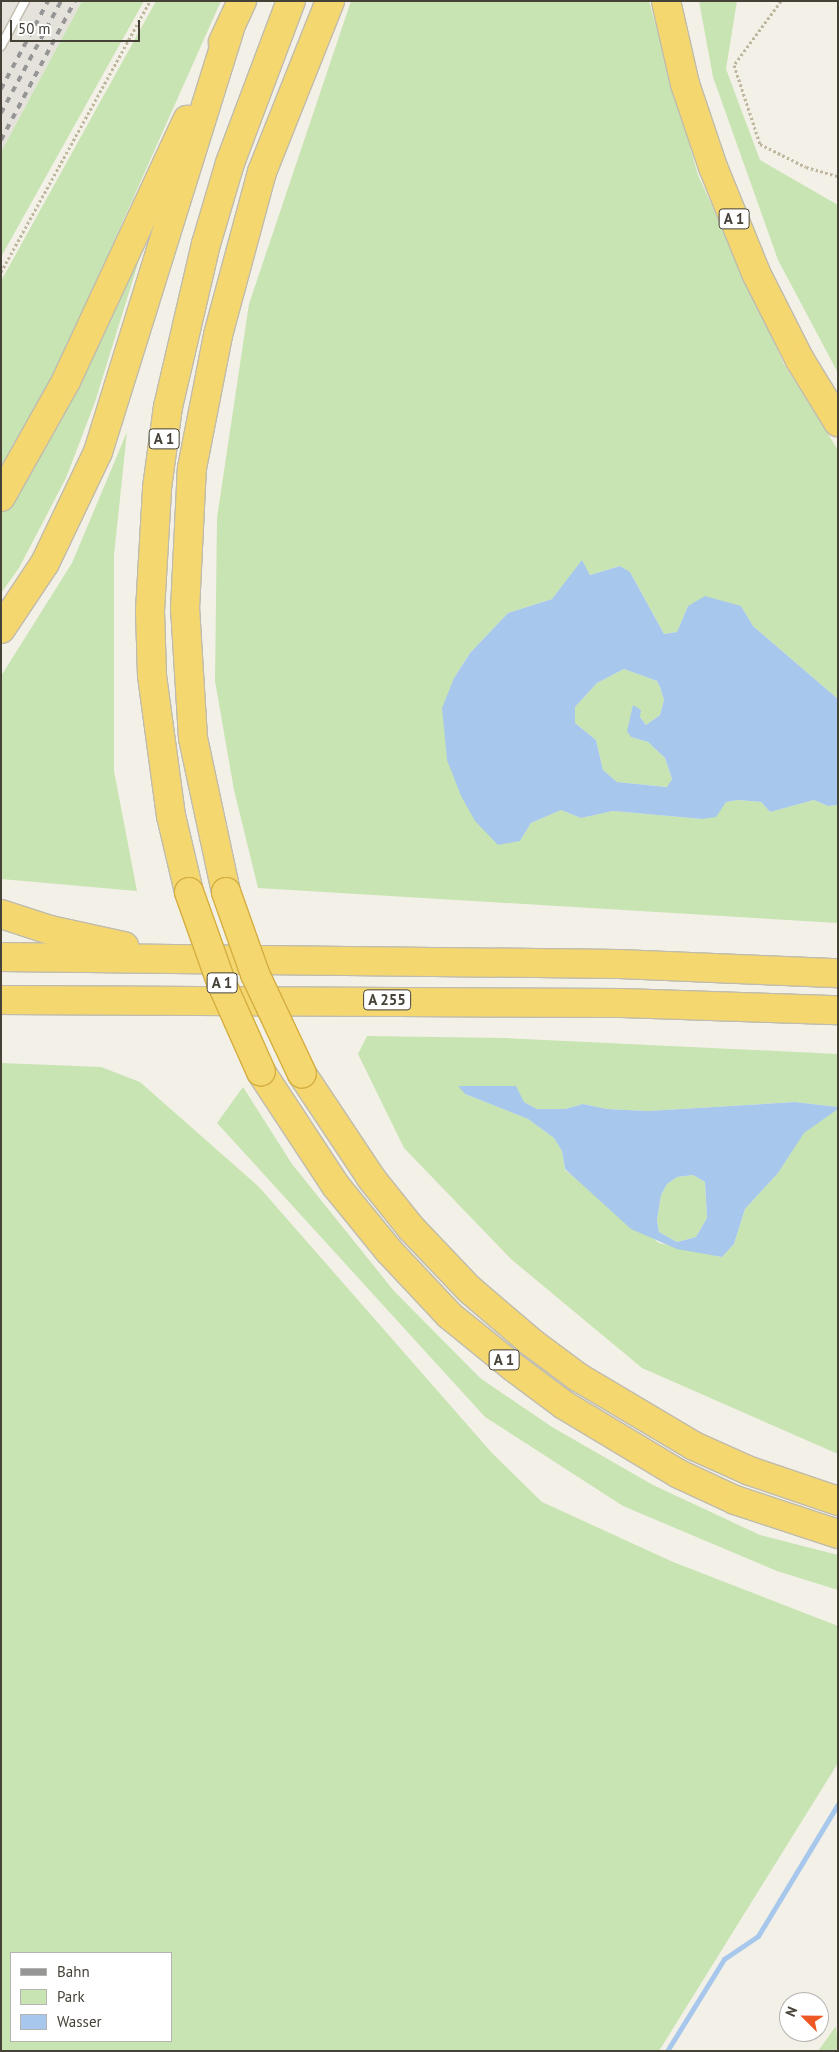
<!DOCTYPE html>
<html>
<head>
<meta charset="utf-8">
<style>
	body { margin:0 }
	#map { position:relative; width:839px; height:2052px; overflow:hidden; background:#f3f0e7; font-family:"PT Sans",sans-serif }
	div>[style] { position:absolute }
	.industrial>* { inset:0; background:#e5e2dc }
	.green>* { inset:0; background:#c8e4b2 }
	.water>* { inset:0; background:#a7c8ec }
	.stream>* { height:5px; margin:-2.5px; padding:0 2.5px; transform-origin:2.5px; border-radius:2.5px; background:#a7c8ec }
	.path>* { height:3px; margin-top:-1.5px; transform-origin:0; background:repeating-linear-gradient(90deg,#beb69d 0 2.5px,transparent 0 5px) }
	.roads { filter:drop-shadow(1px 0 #c0bcad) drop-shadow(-1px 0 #c0bcad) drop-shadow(0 1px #c0bcad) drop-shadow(0 -1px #c0bcad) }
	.service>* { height:8px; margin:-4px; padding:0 4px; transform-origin:4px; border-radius:4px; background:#fff }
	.motorway>* { height:28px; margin:-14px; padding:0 14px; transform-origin:14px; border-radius:14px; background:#f5d770 }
	.rail>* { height:4px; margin-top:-2px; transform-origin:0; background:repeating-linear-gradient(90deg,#969696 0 6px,transparent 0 12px) }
	.bridges { filter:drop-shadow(1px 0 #d4ae40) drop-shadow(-1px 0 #d4ae40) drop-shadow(0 1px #d4ae40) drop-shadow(0 -1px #d4ae40) }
	.motorway-bridge>* { height:28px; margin:-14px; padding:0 14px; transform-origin:14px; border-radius:14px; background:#f5d770 }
	span { translate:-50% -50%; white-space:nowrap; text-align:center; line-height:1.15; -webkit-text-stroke:4.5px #fff; paint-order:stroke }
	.shield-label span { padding:1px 4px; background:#fff; border:1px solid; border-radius:4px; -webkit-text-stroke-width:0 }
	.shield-label { font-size:15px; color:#454137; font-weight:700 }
	.frame { position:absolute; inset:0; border:2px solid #454137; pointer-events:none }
	.legend { position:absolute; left:10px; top:1952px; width:162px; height:90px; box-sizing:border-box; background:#fff; border:1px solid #b5b3af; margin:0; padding:6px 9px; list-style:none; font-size:15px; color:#454137 }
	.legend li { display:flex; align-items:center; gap:10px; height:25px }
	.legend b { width:25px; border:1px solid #b5b3af }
	.north { position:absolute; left:779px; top:1992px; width:50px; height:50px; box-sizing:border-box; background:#fff; border:1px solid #b5b3af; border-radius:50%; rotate:293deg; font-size:14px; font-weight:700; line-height:20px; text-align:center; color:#454137 }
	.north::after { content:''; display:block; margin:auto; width:18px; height:22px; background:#ed5824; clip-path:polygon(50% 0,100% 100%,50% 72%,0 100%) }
	.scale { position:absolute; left:10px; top:20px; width:130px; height:22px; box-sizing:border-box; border:2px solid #454137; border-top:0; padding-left:6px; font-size:15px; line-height:18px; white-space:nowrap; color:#454137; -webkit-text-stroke:4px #fff; paint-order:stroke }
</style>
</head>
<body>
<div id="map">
	<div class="industrial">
		<div style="clip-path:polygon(1px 1px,82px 1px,1px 152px)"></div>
	</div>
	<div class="green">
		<div style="clip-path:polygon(82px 1px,144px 1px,1px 257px,1px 152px)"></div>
		<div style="clip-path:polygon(156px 1px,221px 1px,53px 378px,1px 472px,1px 281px)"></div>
		<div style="clip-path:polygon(351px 1px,649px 1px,698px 175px,784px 364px,838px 450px,838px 699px,753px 626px,741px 606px,688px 606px,677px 632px,664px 634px,630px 572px,620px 566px,590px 575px,582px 561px,552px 599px,508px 613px,470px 653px,454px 678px,520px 841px,531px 823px,561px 810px,581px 818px,613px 811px,702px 819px,726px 802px,738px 800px,761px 802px,770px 812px,814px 800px,828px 806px,838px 805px,838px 923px,258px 888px,234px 790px,215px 681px,217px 518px,249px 304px)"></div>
		<div style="clip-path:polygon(699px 1px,737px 1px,726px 69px,760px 160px,838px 205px,838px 373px,778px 260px,713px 77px)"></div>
		<div style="clip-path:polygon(158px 199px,95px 402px,66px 478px,19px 568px,1px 593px,1px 509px)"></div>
		<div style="clip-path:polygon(127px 432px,114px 555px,114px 771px,137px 891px,1px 879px,1px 676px,72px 563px)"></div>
		<div style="clip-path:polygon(624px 669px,657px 681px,660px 687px,664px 700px,660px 715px,646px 725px,640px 717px,631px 737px,648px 742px,665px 758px,672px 779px,668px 787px,617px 782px,603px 770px,596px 740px,575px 723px,575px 707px,597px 683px)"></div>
		<div style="clip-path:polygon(367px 1036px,505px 1038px,838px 1054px,838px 1107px,795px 1102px,648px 1111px,607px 1109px,583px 1104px,565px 1109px,537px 1109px,524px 1102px,465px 1094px,528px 1119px,554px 1138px,562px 1151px,565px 1170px,659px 1243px,722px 1257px,734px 1244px,745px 1209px,778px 1173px,804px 1132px,838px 1109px,838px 1454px,642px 1368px,511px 1259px,404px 1148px,358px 1054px)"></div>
		<div style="clip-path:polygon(evenodd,1px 1063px,101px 1067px,140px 1082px,259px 1187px,492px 1453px,542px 1502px,673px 1562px,838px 1626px,838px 1763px,659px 2051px,1px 2051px,1px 1063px,11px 1953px,171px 1953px,171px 2041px,11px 2041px,11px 1953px)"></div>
		<div style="clip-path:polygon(243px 1087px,292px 1164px,394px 1291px,480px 1378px,552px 1427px,653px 1485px,760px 1535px,838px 1555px,838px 1590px,777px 1571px,623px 1506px,485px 1417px,217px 1123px)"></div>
		<div style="clip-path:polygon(693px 1175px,705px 1182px,707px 1218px,696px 1237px,677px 1242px,659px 1232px,657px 1220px,661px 1195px,667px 1184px,677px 1177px)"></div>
		<div style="clip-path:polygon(836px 2026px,838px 2051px,818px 2051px)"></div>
	</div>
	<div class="water">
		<div style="clip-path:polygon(evenodd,582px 560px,590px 575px,620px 566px,630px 572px,664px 634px,677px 632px,688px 606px,705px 596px,741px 606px,753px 626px,838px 699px,838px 805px,828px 806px,814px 800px,770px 812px,761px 802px,738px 800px,726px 802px,716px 817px,702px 819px,613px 811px,581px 818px,561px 810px,531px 823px,520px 841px,498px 845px,475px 821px,461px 796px,447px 760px,442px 708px,454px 678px,470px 653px,508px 613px,552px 599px,582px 560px,624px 669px,657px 681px,660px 687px,664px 700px,660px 715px,646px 725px,640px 717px,641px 710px,633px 705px,627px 731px,631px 737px,648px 742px,665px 758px,672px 779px,667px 787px,617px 782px,603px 770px,596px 740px,575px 723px,575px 707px,597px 683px,624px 669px)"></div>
		<div style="clip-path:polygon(evenodd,458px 1086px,516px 1086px,524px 1102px,537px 1109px,565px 1109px,583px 1104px,607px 1109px,648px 1111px,795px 1102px,838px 1107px,838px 1109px,804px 1133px,778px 1173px,745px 1209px,734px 1244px,722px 1257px,677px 1249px,631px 1229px,565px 1169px,562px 1151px,554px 1138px,528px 1119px,465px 1094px,458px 1086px,693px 1175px,705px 1182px,707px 1218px,696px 1237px,677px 1242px,659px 1232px,657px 1220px,661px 1195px,667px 1184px,677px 1177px,693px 1175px)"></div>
	</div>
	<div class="stream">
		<div style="left:667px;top:2051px;width:108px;rotate:-58.2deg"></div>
		<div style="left:724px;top:1959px;width:41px;rotate:-34.1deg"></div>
		<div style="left:758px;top:1936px;width:154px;rotate:-58.8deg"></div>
	</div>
	<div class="path">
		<div style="left:781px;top:1px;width:79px;rotate:126.3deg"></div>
		<div style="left:734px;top:65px;width:83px;rotate:71.8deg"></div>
		<div style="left:760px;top:144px;width:51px;rotate:26.6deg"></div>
		<div style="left:806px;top:167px;width:33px;rotate:16deg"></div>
		<div style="left:1px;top:272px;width:309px;rotate:-61.2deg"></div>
	</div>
	<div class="roads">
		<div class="service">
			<div style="left:1px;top:46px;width:51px;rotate:-61.9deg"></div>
		</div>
		<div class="motorway">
			<div style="left:666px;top:1px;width:85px;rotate:77.1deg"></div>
			<div style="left:685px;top:84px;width:88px;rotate:71.4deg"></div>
			<div style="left:713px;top:167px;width:114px;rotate:67.9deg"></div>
			<div style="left:756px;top:273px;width:97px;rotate:63.2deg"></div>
			<div style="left:800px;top:360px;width:73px;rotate:58.5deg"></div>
			<div style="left:223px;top:42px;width:45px;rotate:-65.1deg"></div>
			<div style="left:1px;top:497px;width:133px;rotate:-60.7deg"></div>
			<div style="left:66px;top:381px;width:288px;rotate:-65.1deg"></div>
			<div style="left:1px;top:629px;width:79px;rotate:-56.3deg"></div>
			<div style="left:45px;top:563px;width:123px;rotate:-64.5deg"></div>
			<div style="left:98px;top:452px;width:447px;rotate:-72.7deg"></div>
			<div style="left:189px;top:892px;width:78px;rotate:-103.3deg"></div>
			<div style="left:171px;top:816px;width:142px;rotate:-97.7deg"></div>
			<div style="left:152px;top:675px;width:64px;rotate:-91.8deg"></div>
			<div style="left:150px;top:611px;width:123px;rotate:-86.7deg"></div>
			<div style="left:157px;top:488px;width:82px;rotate:-82.3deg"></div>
			<div style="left:168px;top:407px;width:167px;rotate:-76.9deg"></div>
			<div style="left:206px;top:244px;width:84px;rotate:-73.5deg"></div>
			<div style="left:230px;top:163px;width:173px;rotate:-69.4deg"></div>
			<div style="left:226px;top:892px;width:157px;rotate:-102.1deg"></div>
			<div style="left:193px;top:738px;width:129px;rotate:-93.5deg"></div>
			<div style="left:185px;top:609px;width:141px;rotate:-87.2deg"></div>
			<div style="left:192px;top:468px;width:136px;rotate:-78.9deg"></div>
			<div style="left:218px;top:335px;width:169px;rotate:-74.9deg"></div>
			<div style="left:262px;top:172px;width:184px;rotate:-68.3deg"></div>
			<div style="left:1px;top:914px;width:52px;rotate:18.1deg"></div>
			<div style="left:50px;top:930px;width:76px;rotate:12.2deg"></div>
			<div style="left:1px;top:957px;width:618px;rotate:0.65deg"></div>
			<div style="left:619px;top:964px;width:219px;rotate:2.4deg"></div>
			<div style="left:1px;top:1000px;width:621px;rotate:0.28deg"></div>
			<div style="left:622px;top:1003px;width:216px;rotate:1.9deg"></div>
			<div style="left:261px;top:1072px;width:136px;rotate:56.7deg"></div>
			<div style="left:336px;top:1186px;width:84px;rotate:50.8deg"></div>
			<div style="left:389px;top:1251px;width:88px;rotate:46.8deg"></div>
			<div style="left:449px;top:1315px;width:82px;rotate:39.1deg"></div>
			<div style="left:513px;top:1367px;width:64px;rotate:36.7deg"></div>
			<div style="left:564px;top:1405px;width:134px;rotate:31deg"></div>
			<div style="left:679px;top:1474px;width:62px;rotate:24.9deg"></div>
			<div style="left:735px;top:1500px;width:108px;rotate:18.3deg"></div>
			<div style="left:302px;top:1074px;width:125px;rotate:56.4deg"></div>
			<div style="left:371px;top:1178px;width:64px;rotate:51.3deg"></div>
			<div style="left:411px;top:1228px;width:84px;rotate:46.4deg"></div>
			<div style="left:469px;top:1289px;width:82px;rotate:40.5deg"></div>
			<div style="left:531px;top:1342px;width:59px;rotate:36.7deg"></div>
			<div style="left:578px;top:1377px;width:135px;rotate:30.7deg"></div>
			<div style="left:694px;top:1446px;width:61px;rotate:24.1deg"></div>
			<div style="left:750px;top:1471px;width:93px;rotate:18.8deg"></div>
		</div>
	</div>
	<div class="rail">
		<div style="left:1px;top:89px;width:100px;rotate:-61.9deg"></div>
		<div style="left:1px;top:113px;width:127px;rotate:-61.8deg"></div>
		<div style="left:1px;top:140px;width:157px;rotate:-62deg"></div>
	</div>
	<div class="bridges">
		<div class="motorway-bridge">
			<div style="left:189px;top:892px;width:96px;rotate:70.4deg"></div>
			<div style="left:221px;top:982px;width:98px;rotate:66deg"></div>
			<div style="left:226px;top:892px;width:87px;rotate:70.5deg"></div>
			<div style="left:255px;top:974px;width:110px;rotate:64.8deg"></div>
		</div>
	</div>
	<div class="shield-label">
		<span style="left:734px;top:219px">A 1</span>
		<span style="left:164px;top:439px">A 1</span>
		<span style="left:222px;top:983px">A 1</span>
		<span style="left:387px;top:1000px">A 255</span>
		<span style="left:504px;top:1360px">A 1</span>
	</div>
	<div class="frame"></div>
	<ul class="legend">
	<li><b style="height:6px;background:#969696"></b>Bahn</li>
	<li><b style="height:14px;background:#c8e4b2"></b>Park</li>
	<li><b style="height:14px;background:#a7c8ec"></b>Wasser</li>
	</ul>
	<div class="north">N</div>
	<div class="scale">50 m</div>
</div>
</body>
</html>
